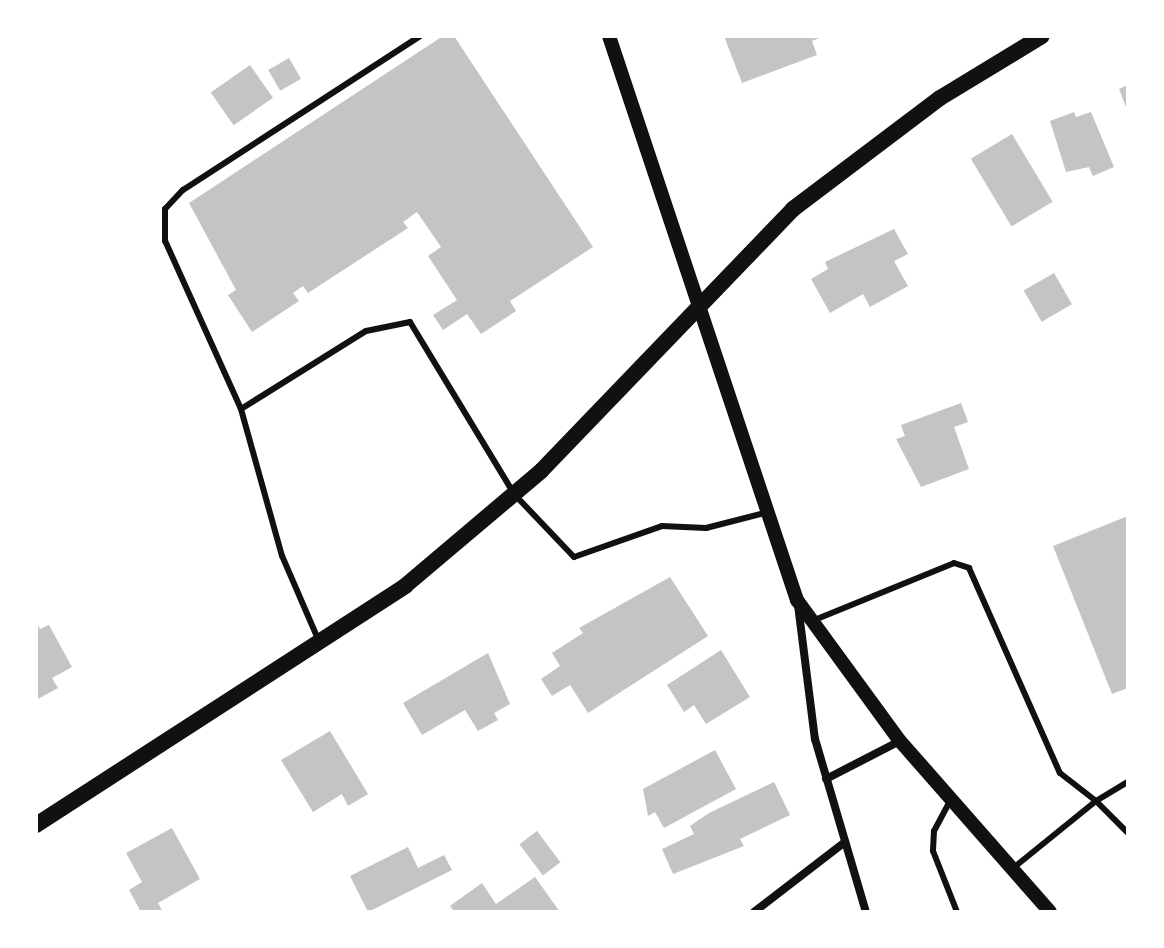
<!DOCTYPE html>
<html>
<head>
<meta charset="utf-8">
<style>
	body { margin:0 }
	#map { position:relative; width:1164px; height:948px; overflow:hidden; background:#fff; font-family:"Noto Sans",sans-serif }
	div>[style] { position:absolute }
	.building>* { inset:0; background:#c4c4c4; transform-origin:0 0 }
	.service>* { height:6px; margin:-3px; padding:0 3px; transform-origin:3px; border-radius:3px; background:#111 }
	.minor>* { height:8px; margin:-4px; padding:0 4px; transform-origin:4px; border-radius:4px; background:#111 }
	.tertiary>* { height:14px; margin:-7px; padding:0 7px; transform-origin:7px; border-radius:7px; background:#111 }
	.secondary>* { height:16px; margin:-8px; padding:0 8px; transform-origin:8px; border-radius:8px; background:#111 }
	span { translate:-50% -50%; white-space:nowrap; text-align:center; line-height:1.15; -webkit-text-stroke:7px #fff; paint-order:stroke }
	.frame { position:absolute; inset:0; border:38px solid #fff; pointer-events:none }
</style>
</head>
<body>
<div id="map">
	<div class="building">
		<div style="clip-path:polygon(443px 36px,454px 36px,593px 247px,510px 301px,516px 311px,481px 334px,467px 314px,443px 330px,433px 315px,457px 300px,428px 256px,441px 247px,417px 212px,403px 222px,408px 228px,308px 293px,303px 286px,293px 293px,299px 301px,252px 332px,228px 295px,236px 290px,189px 203px)"></div>
		<div style="clip-path:polygon(724px 36px,824px 36px,812px 41px,817px 55px,742px 83px)"></div>
		<div style="left:289px;top:58px;width:24px;height:24px;rotate:60deg"></div>
		<div style="left:250px;top:65px;width:40px;height:48px;rotate:55deg"></div>
		<div style="clip-path:polygon(1128px 85px,1128px 112px,1119px 89px)"></div>
		<div style="clip-path:polygon(1074px 112px,1076px 117px,1091px 112px,1114px 167px,1093px 176px,1089px 167px,1066px 172px,1050px 121px)"></div>
		<div style="left:1012px;top:134px;width:79px;height:48px;rotate:59deg"></div>
		<div style="clip-path:polygon(894px 229px,908px 254px,894px 261px,908px 286px,870px 307px,863px 294px,830px 313px,811px 279px,828px 269px,825px 262px)"></div>
		<div style="left:1054px;top:273px;width:36px;height:35px;rotate:60deg"></div>
		<div style="clip-path:polygon(961px 403px,968px 422px,954px 427px,969px 469px,921px 487px,896px 439px,905px 436px,901px 425px)"></div>
		<div style="clip-path:polygon(1128px 516px,1128px 688px,1112px 694px,1053px 546px)"></div>
		<div style="clip-path:polygon(670px 577px,708px 636px,588px 713px,570px 685px,552px 696px,541px 679px,560px 666px,552px 653px,583px 633px,579px 628px)"></div>
		<div style="clip-path:polygon(36px 622px,40px 629px,49px 625px,72px 667px,52px 678px,58px 688px,36px 700px)"></div>
		<div style="clip-path:polygon(721px 650px,750px 697px,706px 724px,694px 705px,684px 712px,667px 685px)"></div>
		<div style="clip-path:polygon(488px 653px,510px 704px,494px 713px,498px 720px,478px 731px,465px 710px,422px 735px,403px 703px)"></div>
		<div style="clip-path:polygon(330px 731px,368px 794px,348px 806px,342px 794px,313px 812px,281px 760px)"></div>
		<div style="clip-path:polygon(715px 750px,736px 789px,664px 828px,655px 812px,648px 816px,643px 789px)"></div>
		<div style="clip-path:polygon(774px 782px,790px 815px,740px 839px,744px 846px,673px 874px,662px 849px,694px 834px,690px 826px,709px 813px)"></div>
		<div style="clip-path:polygon(172px 828px,200px 879px,158px 903px,163px 912px,141px 912px,129px 890px,142px 882px,126px 853px)"></div>
		<div style="left:537px;top:831px;width:39px;height:22px;rotate:53deg"></div>
		<div style="clip-path:polygon(408px 847px,418px 868px,444px 855px,452px 870px,368px 912px,350px 876px)"></div>
		<div style="clip-path:polygon(535px 877px,560px 912px,455px 912px,450px 906px,482px 883px,496px 904px)"></div>
	</div>
	<div class="service">
		<div style="left:241px;top:409px;width:184px;rotate:-114.3deg"></div>
		<div style="left:165px;top:241px;width:32px;rotate:-90deg"></div>
		<div style="left:165px;top:209px;width:26px;rotate:-47deg"></div>
		<div style="left:183px;top:190px;width:283px;rotate:-33deg"></div>
		<div style="left:812px;top:621px;width:153px;rotate:-22.2deg"></div>
		<div style="left:954px;top:563px;width:16px;rotate:18deg"></div>
		<div style="left:969px;top:568px;width:224px;rotate:66.1deg"></div>
		<div style="left:1060px;top:773px;width:46px;rotate:37.9deg"></div>
		<div style="left:1096px;top:801px;width:37px;rotate:-31deg"></div>
		<div style="left:318px;top:639px;width:90px;rotate:-113.4deg"></div>
		<div style="left:282px;top:556px;width:153px;rotate:-105.6deg"></div>
		<div style="left:241px;top:409px;width:147px;rotate:-32deg"></div>
		<div style="left:366px;top:331px;width:45px;rotate:-11.6deg"></div>
		<div style="left:410px;top:322px;width:201px;rotate:58.8deg"></div>
		<div style="left:514px;top:494px;width:87px;rotate:46.4deg"></div>
		<div style="left:574px;top:557px;width:93px;rotate:-19.4deg"></div>
		<div style="left:662px;top:526px;width:44px;rotate:2.6deg"></div>
		<div style="left:706px;top:528px;width:61px;rotate:-14.3deg"></div>
		<div style="left:950px;top:801px;width:34px;rotate:118deg"></div>
		<div style="left:934px;top:831px;width:20px;rotate:93deg"></div>
		<div style="left:933px;top:851px;width:66px;rotate:68.5deg"></div>
		<div style="left:1012px;top:869px;width:108px;rotate:-39deg"></div>
		<div style="left:1096px;top:801px;width:45px;rotate:45deg"></div>
	</div>
	<div class="minor">
		<div style="left:798px;top:605px;width:135px;rotate:82.8deg"></div>
		<div style="left:815px;top:739px;width:180px;rotate:73.6deg"></div>
		<div style="left:826px;top:779px;width:83px;rotate:-27.2deg"></div>
		<div style="left:754px;top:912px;width:115px;rotate:-37.6deg"></div>
	</div>
	<div class="tertiary">
		<div style="left:609px;top:36px;width:595px;rotate:71.57deg"></div>
		<div style="left:797px;top:600px;width:175px;rotate:53.9deg"></div>
		<div style="left:900px;top:741px;width:227px;rotate:48.7deg"></div>
	</div>
	<div class="secondary">
		<div style="left:36px;top:825px;width:440px;rotate:-32.9deg"></div>
		<div style="left:405px;top:586px;width:178px;rotate:-40.2deg"></div>
		<div style="left:541px;top:471px;width:364px;rotate:-46.1deg"></div>
		<div style="left:793px;top:209px;width:184px;rotate:-37.1deg"></div>
		<div style="left:940px;top:98px;width:119px;rotate:-31.3deg"></div>
	</div>
	<div class="frame"></div>
</div>
</body>
</html>
